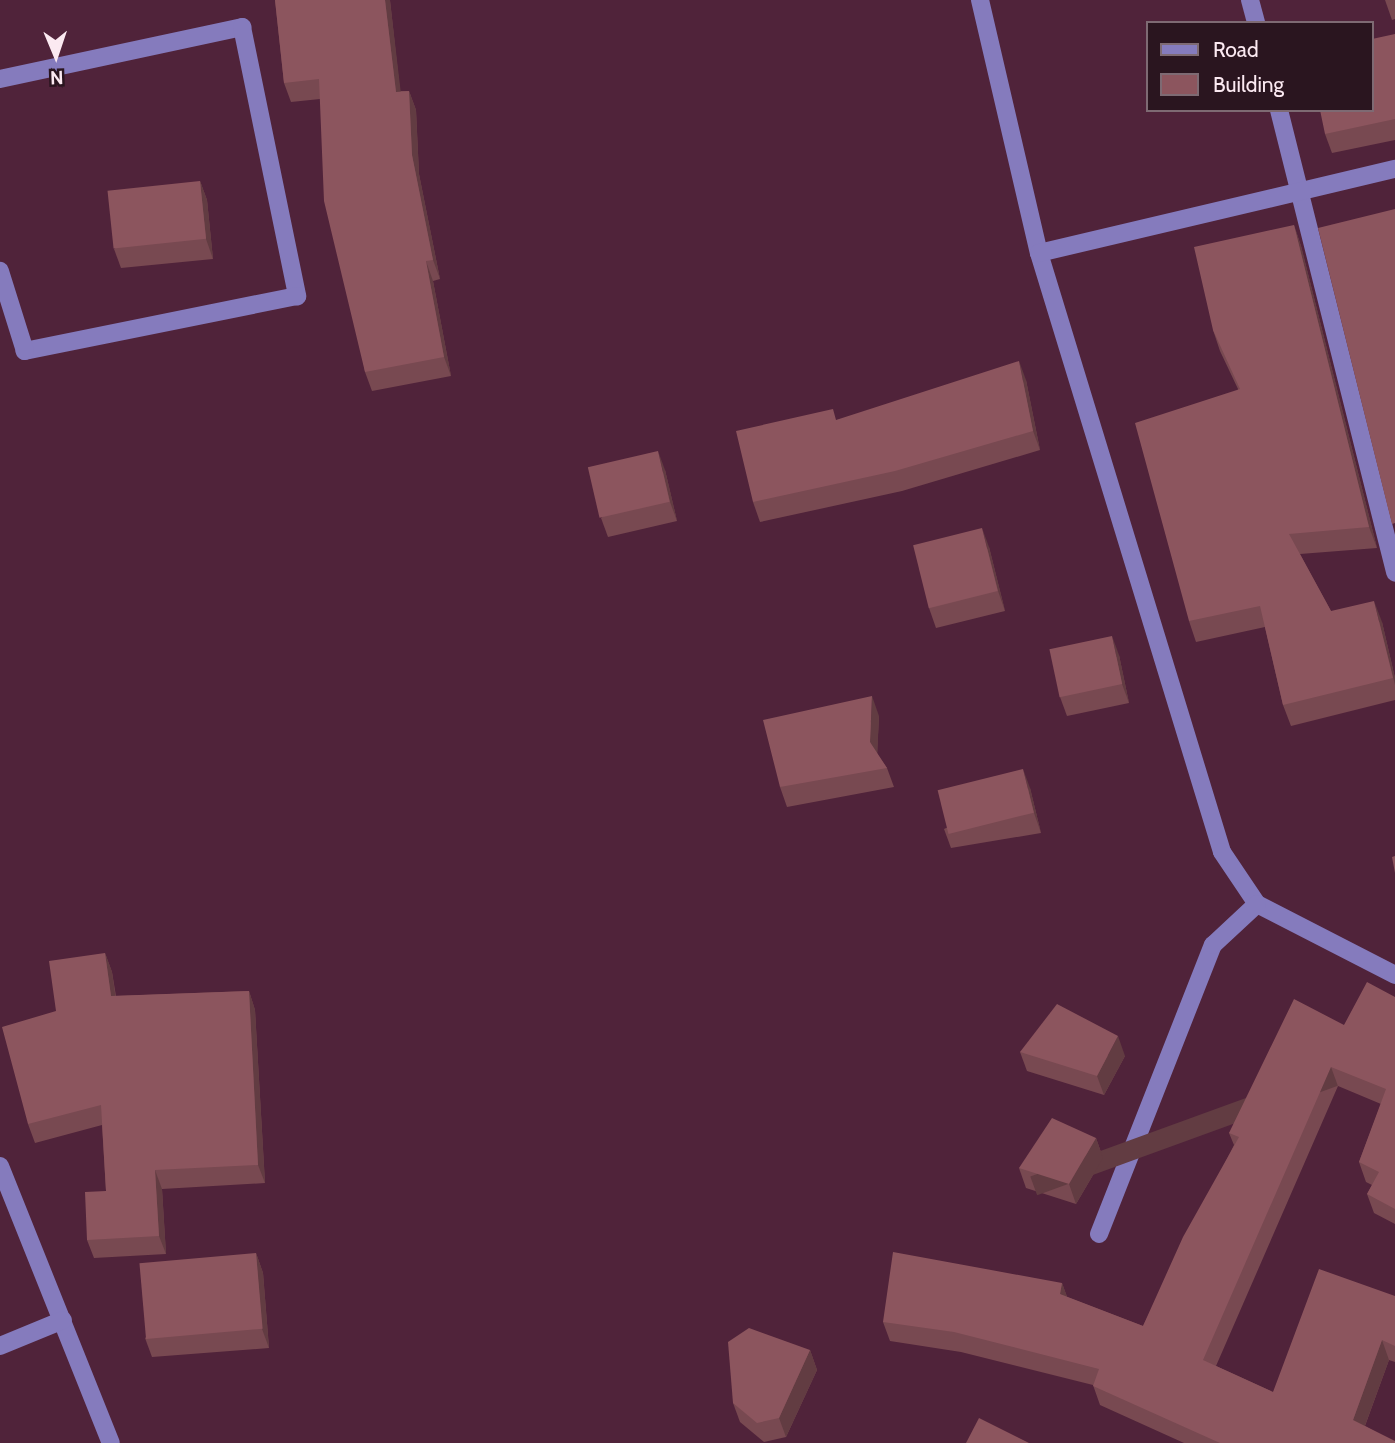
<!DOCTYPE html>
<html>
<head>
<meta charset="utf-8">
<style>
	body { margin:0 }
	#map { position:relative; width:1395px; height:1443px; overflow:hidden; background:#50233a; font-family:Cabin,sans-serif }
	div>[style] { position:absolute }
	.minor>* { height:18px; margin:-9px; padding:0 9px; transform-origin:9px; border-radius:9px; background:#857bbd }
	.wall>* { inset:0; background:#784951 }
	.shaded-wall>* { inset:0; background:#623c42; transform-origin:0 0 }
	.building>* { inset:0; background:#8c555e; transform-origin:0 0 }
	span { translate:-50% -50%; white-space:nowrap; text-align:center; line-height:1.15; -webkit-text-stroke:5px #2a151f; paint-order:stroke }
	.legend { position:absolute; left:1146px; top:21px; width:228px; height:91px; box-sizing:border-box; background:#2a151f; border:2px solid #7e6a73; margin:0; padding:9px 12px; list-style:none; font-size:21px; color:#fbe9f1 }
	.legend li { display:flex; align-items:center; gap:14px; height:35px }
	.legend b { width:35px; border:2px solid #7e6a73 }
	.north { position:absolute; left:21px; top:21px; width:70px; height:70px; -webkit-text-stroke:5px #2a151f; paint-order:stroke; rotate:178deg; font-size:19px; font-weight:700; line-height:28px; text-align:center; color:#fbe9f1 }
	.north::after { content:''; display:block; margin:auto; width:24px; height:32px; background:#fbe9f1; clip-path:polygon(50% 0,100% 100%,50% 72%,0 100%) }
</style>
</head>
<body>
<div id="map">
	<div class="minor">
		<div style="left:980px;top:0;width:260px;rotate:76.9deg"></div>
		<div style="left:1039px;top:253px;width:626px;rotate:73.01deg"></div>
		<div style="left:1222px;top:852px;width:63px;rotate:56.1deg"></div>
		<div style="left:1257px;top:904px;width:155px;rotate:27.2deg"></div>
		<div style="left:1250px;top:0;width:24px;rotate:75deg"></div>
		<div style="left:0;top:79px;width:248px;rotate:-12.1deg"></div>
		<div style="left:242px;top:27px;width:275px;rotate:78.4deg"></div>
		<div style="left:297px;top:296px;width:278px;rotate:168.6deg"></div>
		<div style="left:25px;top:351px;width:84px;rotate:-107.4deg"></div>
		<div style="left:1279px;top:110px;width:477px;rotate:75.9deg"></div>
		<div style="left:1039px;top:253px;width:366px;rotate:-13.3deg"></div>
		<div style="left:0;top:1166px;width:298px;rotate:68.2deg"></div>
		<div style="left:1099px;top:1234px;width:311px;rotate:-68.5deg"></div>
		<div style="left:1213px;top:945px;width:60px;rotate:-43deg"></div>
		<div style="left:0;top:1346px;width:68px;rotate:-22.4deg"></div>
	</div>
	<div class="wall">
		<div style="clip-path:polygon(275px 0,390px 0,400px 91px,409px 91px,416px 110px,419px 174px,440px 279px,433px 281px,451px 376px,372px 391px,365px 372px,320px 99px,291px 102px,284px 83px)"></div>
		<div style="clip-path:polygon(1385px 0,1395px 0,1395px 19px,1392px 20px)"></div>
		<div style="clip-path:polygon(1395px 34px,1395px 140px,1332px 153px,1325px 134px)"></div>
		<div style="clip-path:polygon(200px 181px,207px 200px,213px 259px,121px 268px,114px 249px)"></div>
		<div style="clip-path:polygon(1294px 225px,1301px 246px,1377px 548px,1300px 554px,1331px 611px,1382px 622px,1395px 678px,1395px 700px,1291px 726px,1283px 705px,1265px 627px,1196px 642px,1189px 621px,1238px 389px,1220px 351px,1213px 330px)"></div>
		<div style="clip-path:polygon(1026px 380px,1040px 450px,902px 491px,760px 522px,753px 502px,837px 420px)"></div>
		<div style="clip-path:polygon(665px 470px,677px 521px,608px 537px,601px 518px)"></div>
		<div style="clip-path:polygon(989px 547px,1005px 611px,936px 628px,929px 608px)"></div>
		<div style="clip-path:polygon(1119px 655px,1129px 703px,1067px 716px,1060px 697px)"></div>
		<div style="clip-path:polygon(879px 716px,877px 754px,887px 768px,894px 787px,787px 807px,780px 787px)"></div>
		<div style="clip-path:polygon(1030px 788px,1041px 833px,951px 848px,944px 829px)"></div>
		<div style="clip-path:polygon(105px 953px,112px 972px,116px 996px,249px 991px,255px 1010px,265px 1183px,162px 1189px,166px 1254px,94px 1258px,87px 1240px,106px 1191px,102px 1125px,35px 1143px,28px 1124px,56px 1011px)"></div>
		<div style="clip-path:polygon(1395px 997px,1395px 1224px,1374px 1213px,1367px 1194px,1372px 1185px,1366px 1182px,1359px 1162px,1381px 1104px,1338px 1086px,1216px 1366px,1273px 1392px,1395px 1296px,1395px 1362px,1389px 1360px,1365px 1426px,1395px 1443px,1184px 1443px,1100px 1405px,1093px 1385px,961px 1352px,890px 1341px,883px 1322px,1062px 1283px,1067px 1297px,1143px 1326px,1234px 1145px,1229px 1133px,1344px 1025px)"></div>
		<div style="clip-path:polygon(1020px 1052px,1125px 1056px,1104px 1095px,1027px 1071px)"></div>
		<div style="clip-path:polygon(1096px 1138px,1103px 1158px,1076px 1204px,1026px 1188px,1019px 1168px)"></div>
		<div style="clip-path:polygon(256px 1253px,263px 1273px,269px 1348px,152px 1357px,145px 1338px)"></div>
		<div style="clip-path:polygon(810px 1350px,817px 1370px,786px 1437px,764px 1442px,740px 1422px,733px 1403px)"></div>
	</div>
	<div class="shaded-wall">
		<div style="clip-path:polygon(385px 0,390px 0,390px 1px,403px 111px,396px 92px)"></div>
		<div style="clip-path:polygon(409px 91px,416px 110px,419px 174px,440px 279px,433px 260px,412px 155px)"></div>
		<div style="clip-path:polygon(200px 181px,207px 200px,213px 259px,206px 239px)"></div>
		<div style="clip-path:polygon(1294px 225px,1301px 246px,1377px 548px,1369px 527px)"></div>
		<div style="clip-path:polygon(426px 261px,433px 281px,451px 376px,444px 357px)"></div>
		<div style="clip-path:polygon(1019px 361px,1026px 380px,1040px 450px,1033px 431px)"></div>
		<div style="clip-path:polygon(658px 451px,665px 470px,677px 521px,670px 502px)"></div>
		<div style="clip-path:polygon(982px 528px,989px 547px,1005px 611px,998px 591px)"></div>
		<div style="clip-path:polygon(1374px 601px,1382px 622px,1395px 678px,1395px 685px)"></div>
		<div style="clip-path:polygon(1112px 636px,1119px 655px,1129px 703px,1122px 684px)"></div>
		<div style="clip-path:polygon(872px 696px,879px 716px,877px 761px,870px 742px)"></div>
		<div style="clip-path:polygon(1023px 769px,1030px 788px,1041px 833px,1034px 813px)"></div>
		<div style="clip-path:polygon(105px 953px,112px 972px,118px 1014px,111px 996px)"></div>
		<div style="clip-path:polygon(249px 991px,255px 1010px,265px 1183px,258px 1165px)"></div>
		<div style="clip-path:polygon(1118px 1036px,1125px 1056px,1104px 1095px,1097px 1076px)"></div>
		<div style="left:1331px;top:1067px;width:20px;height:320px;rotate:70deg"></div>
		<div style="clip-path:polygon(1096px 1138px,1103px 1158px,1076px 1204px,1069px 1184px)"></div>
		<div style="clip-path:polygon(155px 1170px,162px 1189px,166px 1254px,159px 1236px)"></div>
		<div style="clip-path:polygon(256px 1253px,263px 1273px,269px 1348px,262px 1329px)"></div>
		<div style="clip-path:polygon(1062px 1283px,1069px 1302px,1060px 1294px)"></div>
		<div style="clip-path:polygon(1382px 1340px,1389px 1360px,1360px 1439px,1353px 1420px)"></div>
		<div style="clip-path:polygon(810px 1350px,817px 1370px,786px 1437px,779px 1418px)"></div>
	</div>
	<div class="building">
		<div style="clip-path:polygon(275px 0,385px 0,396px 92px,409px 91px,412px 155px,433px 260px,426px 261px,444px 357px,365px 372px,324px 201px,319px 79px,284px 83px)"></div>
		<div style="clip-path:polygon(1395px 34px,1395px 119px,1325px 134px,1320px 110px,1372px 110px,1372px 39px)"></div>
		<div style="left:200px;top:181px;width:58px;height:93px;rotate:84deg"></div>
		<div style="clip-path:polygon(1395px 209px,1395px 523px,1392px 524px,1318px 228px)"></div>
		<div style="clip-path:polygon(1294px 225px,1369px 527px,1289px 534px,1331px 611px,1374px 601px,1393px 678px,1283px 705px,1260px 606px,1189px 621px,1135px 423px,1240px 389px,1213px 330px,1194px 247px)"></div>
		<div style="clip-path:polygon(1019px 361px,1033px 431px,895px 471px,753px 502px,736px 431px,833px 409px,836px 420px)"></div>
		<div style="left:658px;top:451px;width:52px;height:72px;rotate:77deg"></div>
		<div style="left:982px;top:528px;width:65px;height:71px;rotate:76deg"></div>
		<div style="left:1112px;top:636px;width:49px;height:64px;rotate:78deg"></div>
		<div style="clip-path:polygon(872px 696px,870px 742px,887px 768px,780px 787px,763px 720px)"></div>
		<div style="left:1023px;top:769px;width:45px;height:88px;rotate:76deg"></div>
		<div style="clip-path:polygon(1395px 856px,1395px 873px,1392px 857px)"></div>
		<div style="clip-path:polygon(105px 953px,111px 996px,249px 991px,258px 1165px,155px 1170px,159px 1236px,87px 1240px,85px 1192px,106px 1191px,101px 1105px,28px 1124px,2px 1027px,56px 1011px,49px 961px)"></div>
		<div style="clip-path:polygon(1367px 982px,1395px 997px,1395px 1209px,1367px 1194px,1379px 1172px,1359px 1162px,1386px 1089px,1331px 1067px,1203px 1360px,1273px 1392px,1319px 1269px,1395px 1296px,1395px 1346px,1382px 1340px,1353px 1420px,1395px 1441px,1395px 1443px,1220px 1443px,1093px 1386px,1099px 1369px,954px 1332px,883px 1322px,893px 1252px,1062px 1283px,1060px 1294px,1143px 1326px,1183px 1237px,1239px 1137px,1229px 1133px,1294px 999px,1344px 1025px)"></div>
		<div style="clip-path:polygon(1057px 1004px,1118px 1036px,1097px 1076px,1020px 1052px)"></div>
		<div style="clip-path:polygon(1052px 1118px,1096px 1138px,1069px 1184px,1019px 1168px)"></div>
		<div style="left:256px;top:1253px;width:76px;height:117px;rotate:85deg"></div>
		<div style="clip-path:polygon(749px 1328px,810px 1350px,779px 1418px,757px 1423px,733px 1403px,728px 1342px)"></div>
		<div style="clip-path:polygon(979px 1418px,1029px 1443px,966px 1443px)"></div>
	</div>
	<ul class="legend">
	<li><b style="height:9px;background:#857bbd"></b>Road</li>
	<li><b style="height:19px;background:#8c555e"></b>Building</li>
	</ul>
	<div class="north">N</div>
</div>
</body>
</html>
